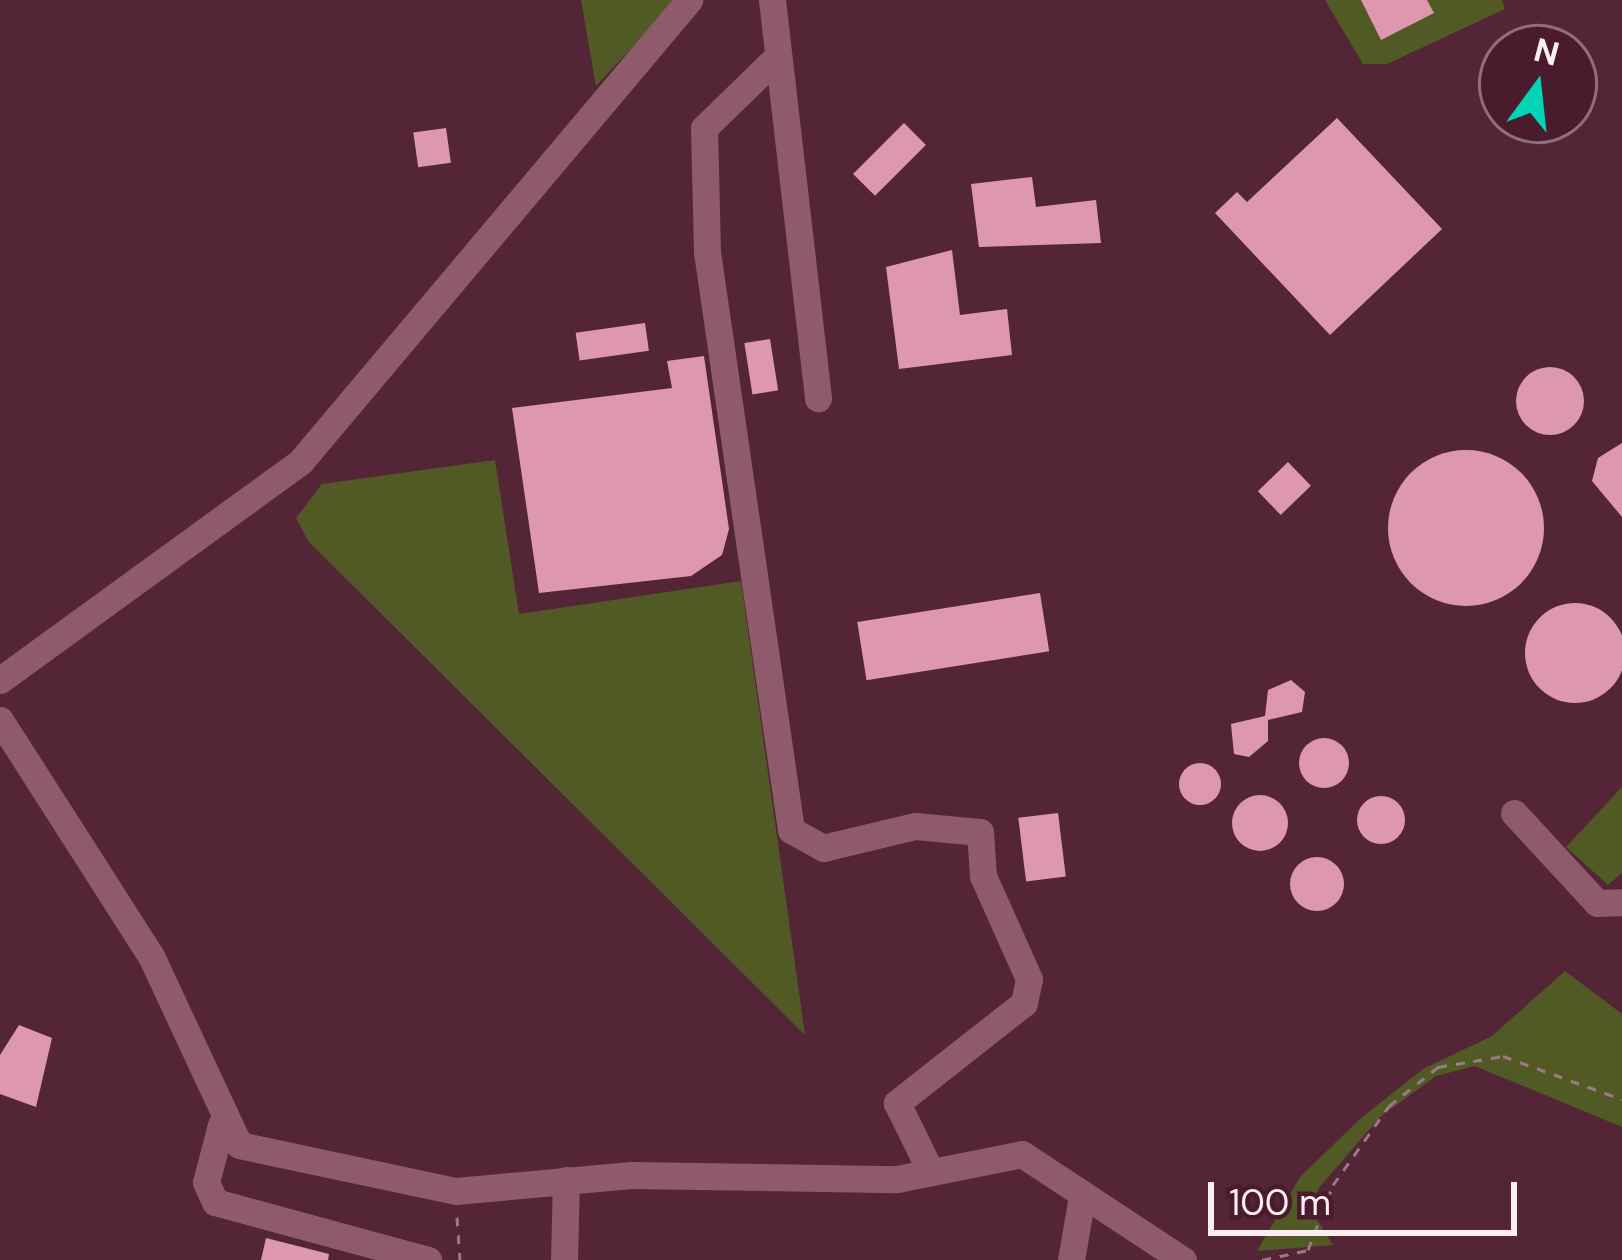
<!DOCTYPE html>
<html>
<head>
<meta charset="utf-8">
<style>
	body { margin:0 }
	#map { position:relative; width:1622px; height:1260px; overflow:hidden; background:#542537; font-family:"DM Sans",sans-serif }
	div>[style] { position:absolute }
	.green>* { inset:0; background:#515a25 }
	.building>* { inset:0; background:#dd98af; transform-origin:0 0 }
	.round { border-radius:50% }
	.path>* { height:3px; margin-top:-1.5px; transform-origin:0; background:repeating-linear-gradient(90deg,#9b7a86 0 9px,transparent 0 18px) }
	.minor>* { height:27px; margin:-13.5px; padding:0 13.5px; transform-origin:13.5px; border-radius:13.5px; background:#8f5a6c }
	span { translate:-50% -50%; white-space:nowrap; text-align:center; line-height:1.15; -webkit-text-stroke:12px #491b2d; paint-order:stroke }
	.north { position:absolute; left:1478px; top:24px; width:120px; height:120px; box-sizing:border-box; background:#491b2d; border:3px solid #906f7c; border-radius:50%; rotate:15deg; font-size:33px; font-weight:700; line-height:48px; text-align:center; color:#fbeef2 }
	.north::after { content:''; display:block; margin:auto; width:42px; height:54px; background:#00d5b7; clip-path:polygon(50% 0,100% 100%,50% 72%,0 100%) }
	.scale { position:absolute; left:1208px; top:1182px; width:309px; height:54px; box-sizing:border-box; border:6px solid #fbeef2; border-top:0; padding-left:15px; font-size:36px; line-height:42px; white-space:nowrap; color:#fbeef2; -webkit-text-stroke:9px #491b2d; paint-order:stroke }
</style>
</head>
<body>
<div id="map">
	<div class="green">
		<div style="clip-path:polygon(581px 0,677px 0,596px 86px)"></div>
		<div style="clip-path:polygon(1325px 0,1502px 0,1505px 9px,1387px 64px,1363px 64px)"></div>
		<div style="clip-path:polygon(495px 460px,519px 614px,741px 581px,805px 1035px,309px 542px,296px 518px,322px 484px)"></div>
		<div style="clip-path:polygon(1622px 787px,1622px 873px,1608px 885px,1566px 847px)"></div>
		<div style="clip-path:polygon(1565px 971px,1622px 1014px,1622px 1127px,1475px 1066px,1436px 1076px,1380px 1117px,1318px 1189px,1316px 1218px,1333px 1245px,1257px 1251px,1300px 1177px,1360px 1119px,1423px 1069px,1492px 1036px)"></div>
	</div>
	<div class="building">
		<div style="clip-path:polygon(1361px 0,1427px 0,1434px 13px,1381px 40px)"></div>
		<div style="clip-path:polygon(1337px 118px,1442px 229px,1330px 335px,1215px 213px,1237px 192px,1247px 202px)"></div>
		<div style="left:904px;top:123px;width:31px;height:72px;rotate:45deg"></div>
		<div style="left:446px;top:128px;width:35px;height:33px;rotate:82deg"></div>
		<div style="clip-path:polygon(1032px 177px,1036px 207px,1096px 200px,1101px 243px,979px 247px,971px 184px)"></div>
		<div style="clip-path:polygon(952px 250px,960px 315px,1007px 309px,1012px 355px,899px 369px,886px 267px)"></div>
		<div style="left:645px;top:323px;width:28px;height:70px;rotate:82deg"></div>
		<div style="left:770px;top:339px;width:52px;height:26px;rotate:81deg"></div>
		<div style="clip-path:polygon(704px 356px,729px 529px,722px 555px,691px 576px,539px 593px,512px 408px,672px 388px,667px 361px)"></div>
		<div class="round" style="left:1516px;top:367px;width:68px;height:68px"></div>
		<div style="clip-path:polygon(1622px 443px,1622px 517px,1592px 481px,1598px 458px)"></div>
		<div class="round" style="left:1388px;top:450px;width:156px;height:156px"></div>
		<div style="left:1288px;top:462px;width:33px;height:42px;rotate:46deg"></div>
		<div style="left:1040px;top:593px;width:59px;height:185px;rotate:81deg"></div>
		<div class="round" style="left:1525px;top:603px;width:100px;height:100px"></div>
		<div style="clip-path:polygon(1291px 680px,1305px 692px,1302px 712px,1268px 720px,1268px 741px,1249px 757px,1234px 754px,1231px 724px,1265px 716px,1268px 690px)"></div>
		<div class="round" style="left:1299px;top:738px;width:50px;height:50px"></div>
		<div class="round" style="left:1179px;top:763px;width:42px;height:42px"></div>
		<div class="round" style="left:1232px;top:795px;width:56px;height:56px"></div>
		<div class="round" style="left:1357px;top:796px;width:48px;height:48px"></div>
		<div style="left:1058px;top:813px;width:64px;height:40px;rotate:83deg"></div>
		<div class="round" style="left:1290px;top:857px;width:54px;height:54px"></div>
		<div style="clip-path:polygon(19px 1025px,52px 1038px,36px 1107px,0 1094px,0 1055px)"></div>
		<div style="clip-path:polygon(266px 1238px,329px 1254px,328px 1260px,261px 1260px)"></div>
	</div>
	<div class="path">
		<div style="left:457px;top:1217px;width:43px;rotate:86deg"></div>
		<div style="left:1262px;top:1260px;width:47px;rotate:-12.3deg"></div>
		<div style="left:1308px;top:1250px;width:70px;rotate:-69deg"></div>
		<div style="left:1333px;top:1185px;width:97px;rotate:-54.7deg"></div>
		<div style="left:1389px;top:1106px;width:63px;rotate:-38.5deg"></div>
		<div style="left:1438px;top:1067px;width:66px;rotate:-9.6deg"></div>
		<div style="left:1503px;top:1056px;width:127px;rotate:19.9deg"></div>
	</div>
	<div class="minor">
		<div style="left:772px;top:0;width:401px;rotate:83.4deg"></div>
		<div style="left:778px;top:56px;width:103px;rotate:135.8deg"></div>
		<div style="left:704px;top:128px;width:124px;rotate:88.6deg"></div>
		<div style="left:707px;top:252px;width:584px;rotate:81.73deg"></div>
		<div style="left:791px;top:830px;width:37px;rotate:29deg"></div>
		<div style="left:823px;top:848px;width:95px;rotate:-13.4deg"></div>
		<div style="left:915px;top:826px;width:65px;rotate:5.3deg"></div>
		<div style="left:980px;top:832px;width:44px;rotate:86.1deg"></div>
		<div style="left:983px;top:876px;width:113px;rotate:65.9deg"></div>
		<div style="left:1029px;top:979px;width:25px;rotate:102deg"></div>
		<div style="left:1024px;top:1003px;width:162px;rotate:141.8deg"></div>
		<div style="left:897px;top:1103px;width:77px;rotate:63.8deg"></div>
		<div style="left:0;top:680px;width:372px;rotate:-36deg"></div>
		<div style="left:301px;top:461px;width:603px;rotate:-49.91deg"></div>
		<div style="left:0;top:720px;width:280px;rotate:57.4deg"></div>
		<div style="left:151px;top:956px;width:208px;rotate:65deg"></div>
		<div style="left:239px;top:1145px;width:222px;rotate:12deg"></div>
		<div style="left:456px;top:1191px;width:176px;rotate:-5.2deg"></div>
		<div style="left:631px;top:1175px;width:266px;rotate:0.9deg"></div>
		<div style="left:897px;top:1179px;width:127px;rotate:-11.3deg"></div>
		<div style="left:1022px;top:1154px;width:193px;rotate:33.4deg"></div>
		<div style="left:1514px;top:813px;width:122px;rotate:47.3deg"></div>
		<div style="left:1597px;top:903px;width:25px;rotate:-2deg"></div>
		<div style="left:221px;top:1125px;width:59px;rotate:104.7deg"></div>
		<div style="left:206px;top:1182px;width:22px;rotate:66deg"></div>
		<div style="left:215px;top:1202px;width:221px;rotate:15.2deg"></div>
		<div style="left:564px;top:1260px;width:80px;rotate:-88.6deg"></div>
		<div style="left:1071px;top:1260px;width:65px;rotate:-80.2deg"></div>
	</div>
	<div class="north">N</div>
	<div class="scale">100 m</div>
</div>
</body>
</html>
